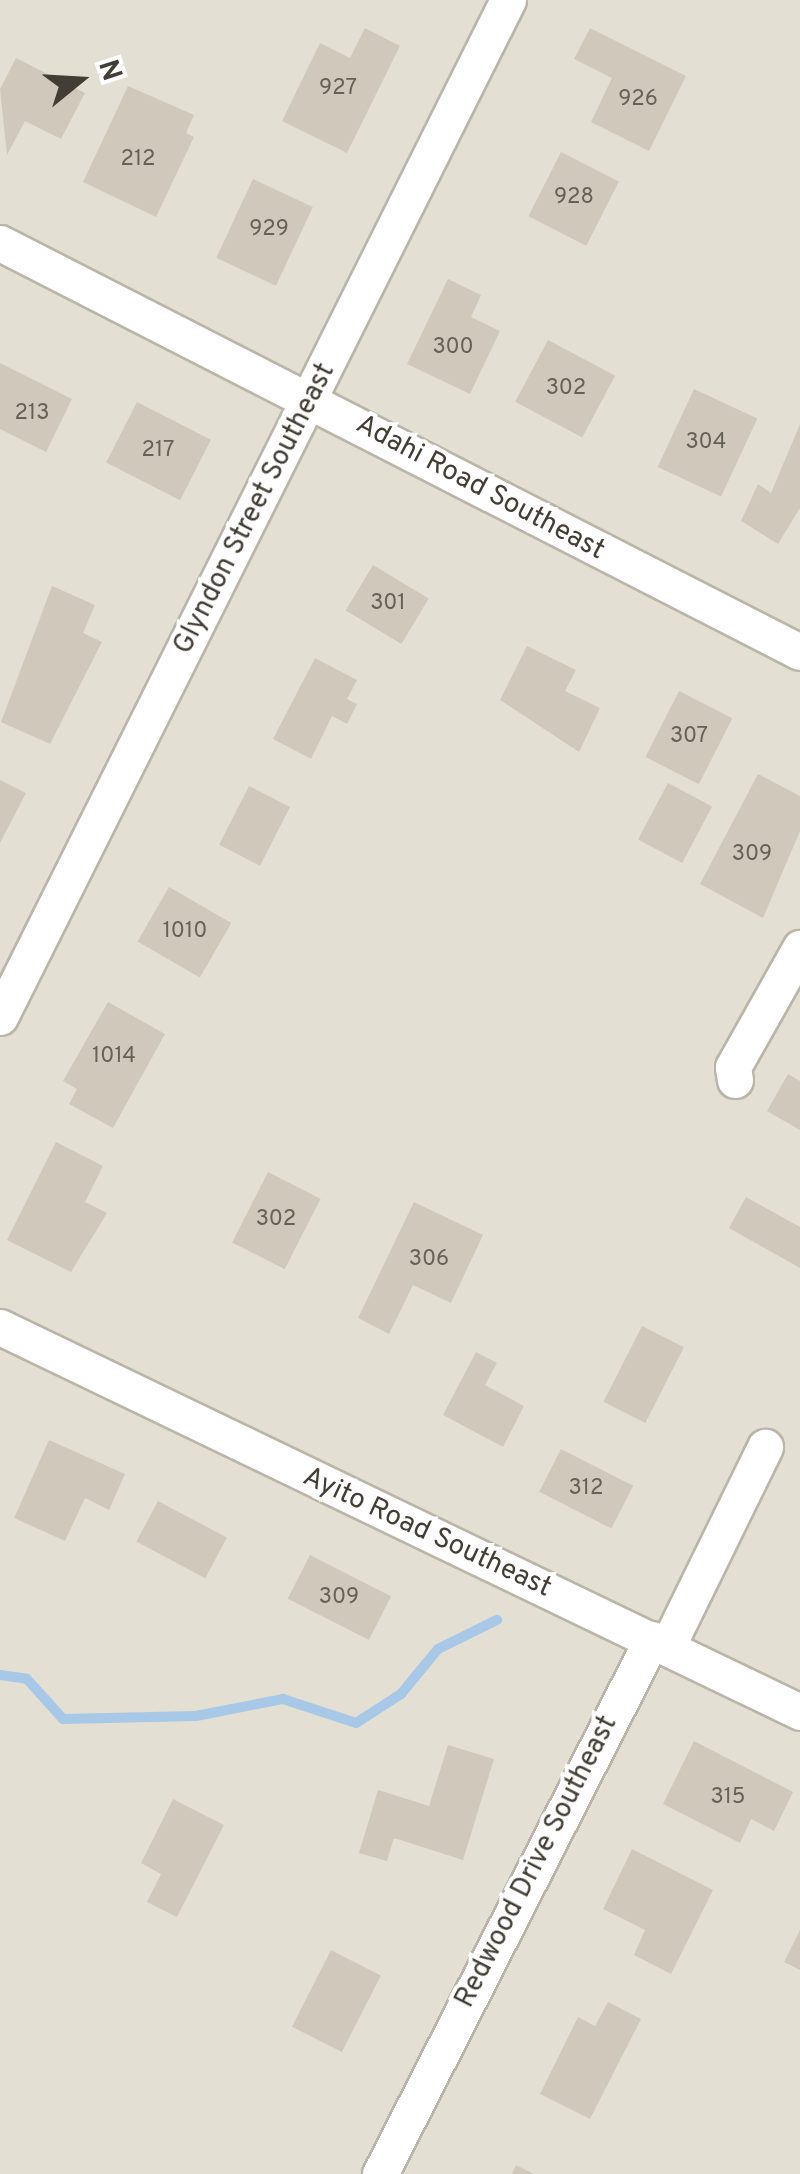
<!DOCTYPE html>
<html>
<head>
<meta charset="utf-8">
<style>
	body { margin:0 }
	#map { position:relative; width:800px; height:2174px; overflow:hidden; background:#f0ede5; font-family:Overpass,sans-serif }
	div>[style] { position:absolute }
	.residential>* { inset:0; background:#e3dfd3; transform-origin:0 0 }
	.stream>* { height:10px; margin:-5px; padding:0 5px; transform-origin:5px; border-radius:5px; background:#a7c8e7 }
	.building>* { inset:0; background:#d0c9bb; transform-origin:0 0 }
	.roads { filter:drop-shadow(2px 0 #bab5a8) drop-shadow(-2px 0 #bab5a8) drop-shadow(0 2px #bab5a8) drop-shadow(0 -2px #bab5a8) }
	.minor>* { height:35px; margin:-17.5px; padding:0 17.5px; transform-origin:17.5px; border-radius:17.5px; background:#fff }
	span { translate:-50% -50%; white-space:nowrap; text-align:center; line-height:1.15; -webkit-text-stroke:8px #fff; paint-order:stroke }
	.number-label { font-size:22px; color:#666156 }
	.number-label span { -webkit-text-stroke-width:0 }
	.street-label { font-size:28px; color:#423e35 }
	.north { position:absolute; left:30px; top:30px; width:100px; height:100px; -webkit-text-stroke:8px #fff; paint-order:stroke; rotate:72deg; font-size:28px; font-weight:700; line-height:40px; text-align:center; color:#423e35 }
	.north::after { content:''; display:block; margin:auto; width:35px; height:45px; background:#423e35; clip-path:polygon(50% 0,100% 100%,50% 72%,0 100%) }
</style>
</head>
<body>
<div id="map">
	<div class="residential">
		<div style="left:0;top:0;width:800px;height:2174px"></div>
	</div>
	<div class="stream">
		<div style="left:0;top:1675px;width:27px;rotate:8deg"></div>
		<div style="left:27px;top:1679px;width:54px;rotate:48deg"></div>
		<div style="left:63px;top:1719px;width:133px;rotate:-1.3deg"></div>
		<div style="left:196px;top:1716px;width:89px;rotate:-11.1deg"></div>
		<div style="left:283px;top:1699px;width:77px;rotate:18.2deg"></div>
		<div style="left:356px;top:1723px;width:54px;rotate:-32.8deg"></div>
		<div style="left:401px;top:1694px;width:58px;rotate:-50.6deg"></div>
		<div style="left:438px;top:1649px;width:66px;rotate:-26.2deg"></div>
	</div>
	<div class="building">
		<div style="clip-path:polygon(365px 28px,400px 46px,347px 153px,282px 121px,320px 43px,350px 58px)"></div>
		<div style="clip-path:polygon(590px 28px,686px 76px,649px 151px,591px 122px,612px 78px,574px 59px)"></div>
		<div style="clip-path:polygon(16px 58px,85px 93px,61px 139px,25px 121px,7px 155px,0 89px)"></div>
		<div style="clip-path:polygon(128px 86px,194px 115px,186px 133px,194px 137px,156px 217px,83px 182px)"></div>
		<div style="left:561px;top:152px;width:65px;height:72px;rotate:27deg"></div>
		<div style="left:253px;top:179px;width:66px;height:87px;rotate:25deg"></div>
		<div style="clip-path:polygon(448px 279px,481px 295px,471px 317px,500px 331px,470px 394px,407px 364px)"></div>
		<div style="left:548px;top:340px;width:76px;height:70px;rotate:28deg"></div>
		<div style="clip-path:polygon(0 363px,72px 399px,46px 452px,0 429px)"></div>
		<div style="left:694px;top:389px;width:70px;height:86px;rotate:25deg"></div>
		<div style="left:137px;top:402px;width:83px;height:68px;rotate:27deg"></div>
		<div style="clip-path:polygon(800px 424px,800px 508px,778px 544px,741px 521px,758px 484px,771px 493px)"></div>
		<div style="left:373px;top:565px;width:65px;height:53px;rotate:31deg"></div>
		<div style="clip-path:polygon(52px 586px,95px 605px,83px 633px,102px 642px,50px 744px,1px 722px)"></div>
		<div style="clip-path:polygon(527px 646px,576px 670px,565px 691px,600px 708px,579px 752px,500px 700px)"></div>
		<div style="clip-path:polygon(315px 658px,357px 680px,347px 699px,357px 704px,347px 724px,332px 716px,311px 759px,273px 739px)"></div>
		<div style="left:679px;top:691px;width:60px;height:74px;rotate:27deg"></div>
		<div style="clip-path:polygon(758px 774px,800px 796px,800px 831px,763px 918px,700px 884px)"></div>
		<div style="clip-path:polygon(0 780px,26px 793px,0 843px)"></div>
		<div style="left:668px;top:783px;width:50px;height:64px;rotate:28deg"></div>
		<div style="left:249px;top:786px;width:46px;height:66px;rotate:27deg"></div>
		<div style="left:169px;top:887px;width:72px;height:63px;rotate:30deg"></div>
		<div style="clip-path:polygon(108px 1002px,165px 1034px,113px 1128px,69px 1104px,77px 1089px,63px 1081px)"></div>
		<div style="clip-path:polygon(788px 1074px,800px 1081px,800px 1130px,767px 1111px)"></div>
		<div style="clip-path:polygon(56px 1142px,103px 1166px,85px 1202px,107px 1213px,71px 1272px,7px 1240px)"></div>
		<div style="left:268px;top:1172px;width:59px;height:79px;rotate:27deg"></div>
		<div style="clip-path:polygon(746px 1197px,800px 1227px,800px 1268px,729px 1228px)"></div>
		<div style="clip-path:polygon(414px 1202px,483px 1235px,451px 1303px,413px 1285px,389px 1334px,358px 1318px)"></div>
		<div style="left:642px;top:1326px;width:47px;height:85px;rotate:27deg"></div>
		<div style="clip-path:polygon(476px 1352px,497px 1363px,485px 1385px,524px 1406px,503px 1447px,443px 1415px)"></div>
		<div style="clip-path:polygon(49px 1440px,125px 1474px,109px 1510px,85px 1498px,65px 1541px,14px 1518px)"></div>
		<div style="left:561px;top:1449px;width:81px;height:48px;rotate:27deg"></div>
		<div style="left:158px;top:1501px;width:78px;height:46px;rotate:28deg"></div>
		<div style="left:310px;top:1555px;width:91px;height:49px;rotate:27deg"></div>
		<div style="clip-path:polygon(694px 1741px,793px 1792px,774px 1831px,751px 1819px,740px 1843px,663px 1804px)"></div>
		<div style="clip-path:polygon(448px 1745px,494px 1759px,463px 1860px,394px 1838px,387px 1861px,359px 1853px,378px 1790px,429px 1806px)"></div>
		<div style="clip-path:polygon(173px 1799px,224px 1825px,177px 1917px,147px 1902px,161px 1874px,141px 1863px)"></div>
		<div style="clip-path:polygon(632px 1849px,713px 1890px,671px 1974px,634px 1955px,645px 1930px,603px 1909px)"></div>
		<div style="clip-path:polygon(800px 1930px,800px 1970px,784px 1962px)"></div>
		<div style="left:331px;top:1950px;width:56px;height:86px;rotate:27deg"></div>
		<div style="clip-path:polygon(608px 2002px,641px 2019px,590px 2119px,540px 2094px,578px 2017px,595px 2026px)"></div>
		<div style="clip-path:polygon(516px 2165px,534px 2174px,512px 2174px)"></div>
	</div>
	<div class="roads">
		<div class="minor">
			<div style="left:0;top:243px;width:898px;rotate:27.08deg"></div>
			<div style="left:0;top:1017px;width:1137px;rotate:-63.46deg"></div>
			<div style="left:735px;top:1080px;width:13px;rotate:-99deg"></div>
			<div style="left:733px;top:1067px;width:137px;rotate:-60.6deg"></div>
			<div style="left:0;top:1327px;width:888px;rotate:25.7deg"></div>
			<div style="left:667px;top:1647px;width:223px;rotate:-63.9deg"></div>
			<div style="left:380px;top:2174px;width:600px;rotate:-63.05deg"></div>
		</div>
	</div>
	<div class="number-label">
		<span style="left:338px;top:89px">927</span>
		<span style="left:638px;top:100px">926</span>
		<span style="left:138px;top:160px">212</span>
		<span style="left:574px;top:198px">928</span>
		<span style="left:269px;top:230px">929</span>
		<span style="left:453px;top:348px">300</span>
		<span style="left:566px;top:389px">302</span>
		<span style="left:32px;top:414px">213</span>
		<span style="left:706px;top:443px">304</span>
		<span style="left:158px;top:451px">217</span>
		<span style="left:388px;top:604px">301</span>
		<span style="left:689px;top:737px">307</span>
		<span style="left:752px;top:855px">309</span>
		<span style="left:185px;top:932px">1010</span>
		<span style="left:114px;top:1057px">1014</span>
		<span style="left:276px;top:1220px">302</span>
		<span style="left:429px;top:1260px">306</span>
		<span style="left:586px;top:1489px">312</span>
		<span style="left:339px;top:1598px">309</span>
		<span style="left:728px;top:1798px">315</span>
	</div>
	<div class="street-label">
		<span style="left:480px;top:488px;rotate:28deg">Adahi Road Southeast</span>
		<span style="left:255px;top:509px;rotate:-63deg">Glyndon Street Southeast</span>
		<span style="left:427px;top:1533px;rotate:25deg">Ayito Road Southeast</span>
		<span style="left:537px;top:1862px;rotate:-63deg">Redwood Drive Southeast</span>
	</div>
	<div class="north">N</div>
</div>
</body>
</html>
